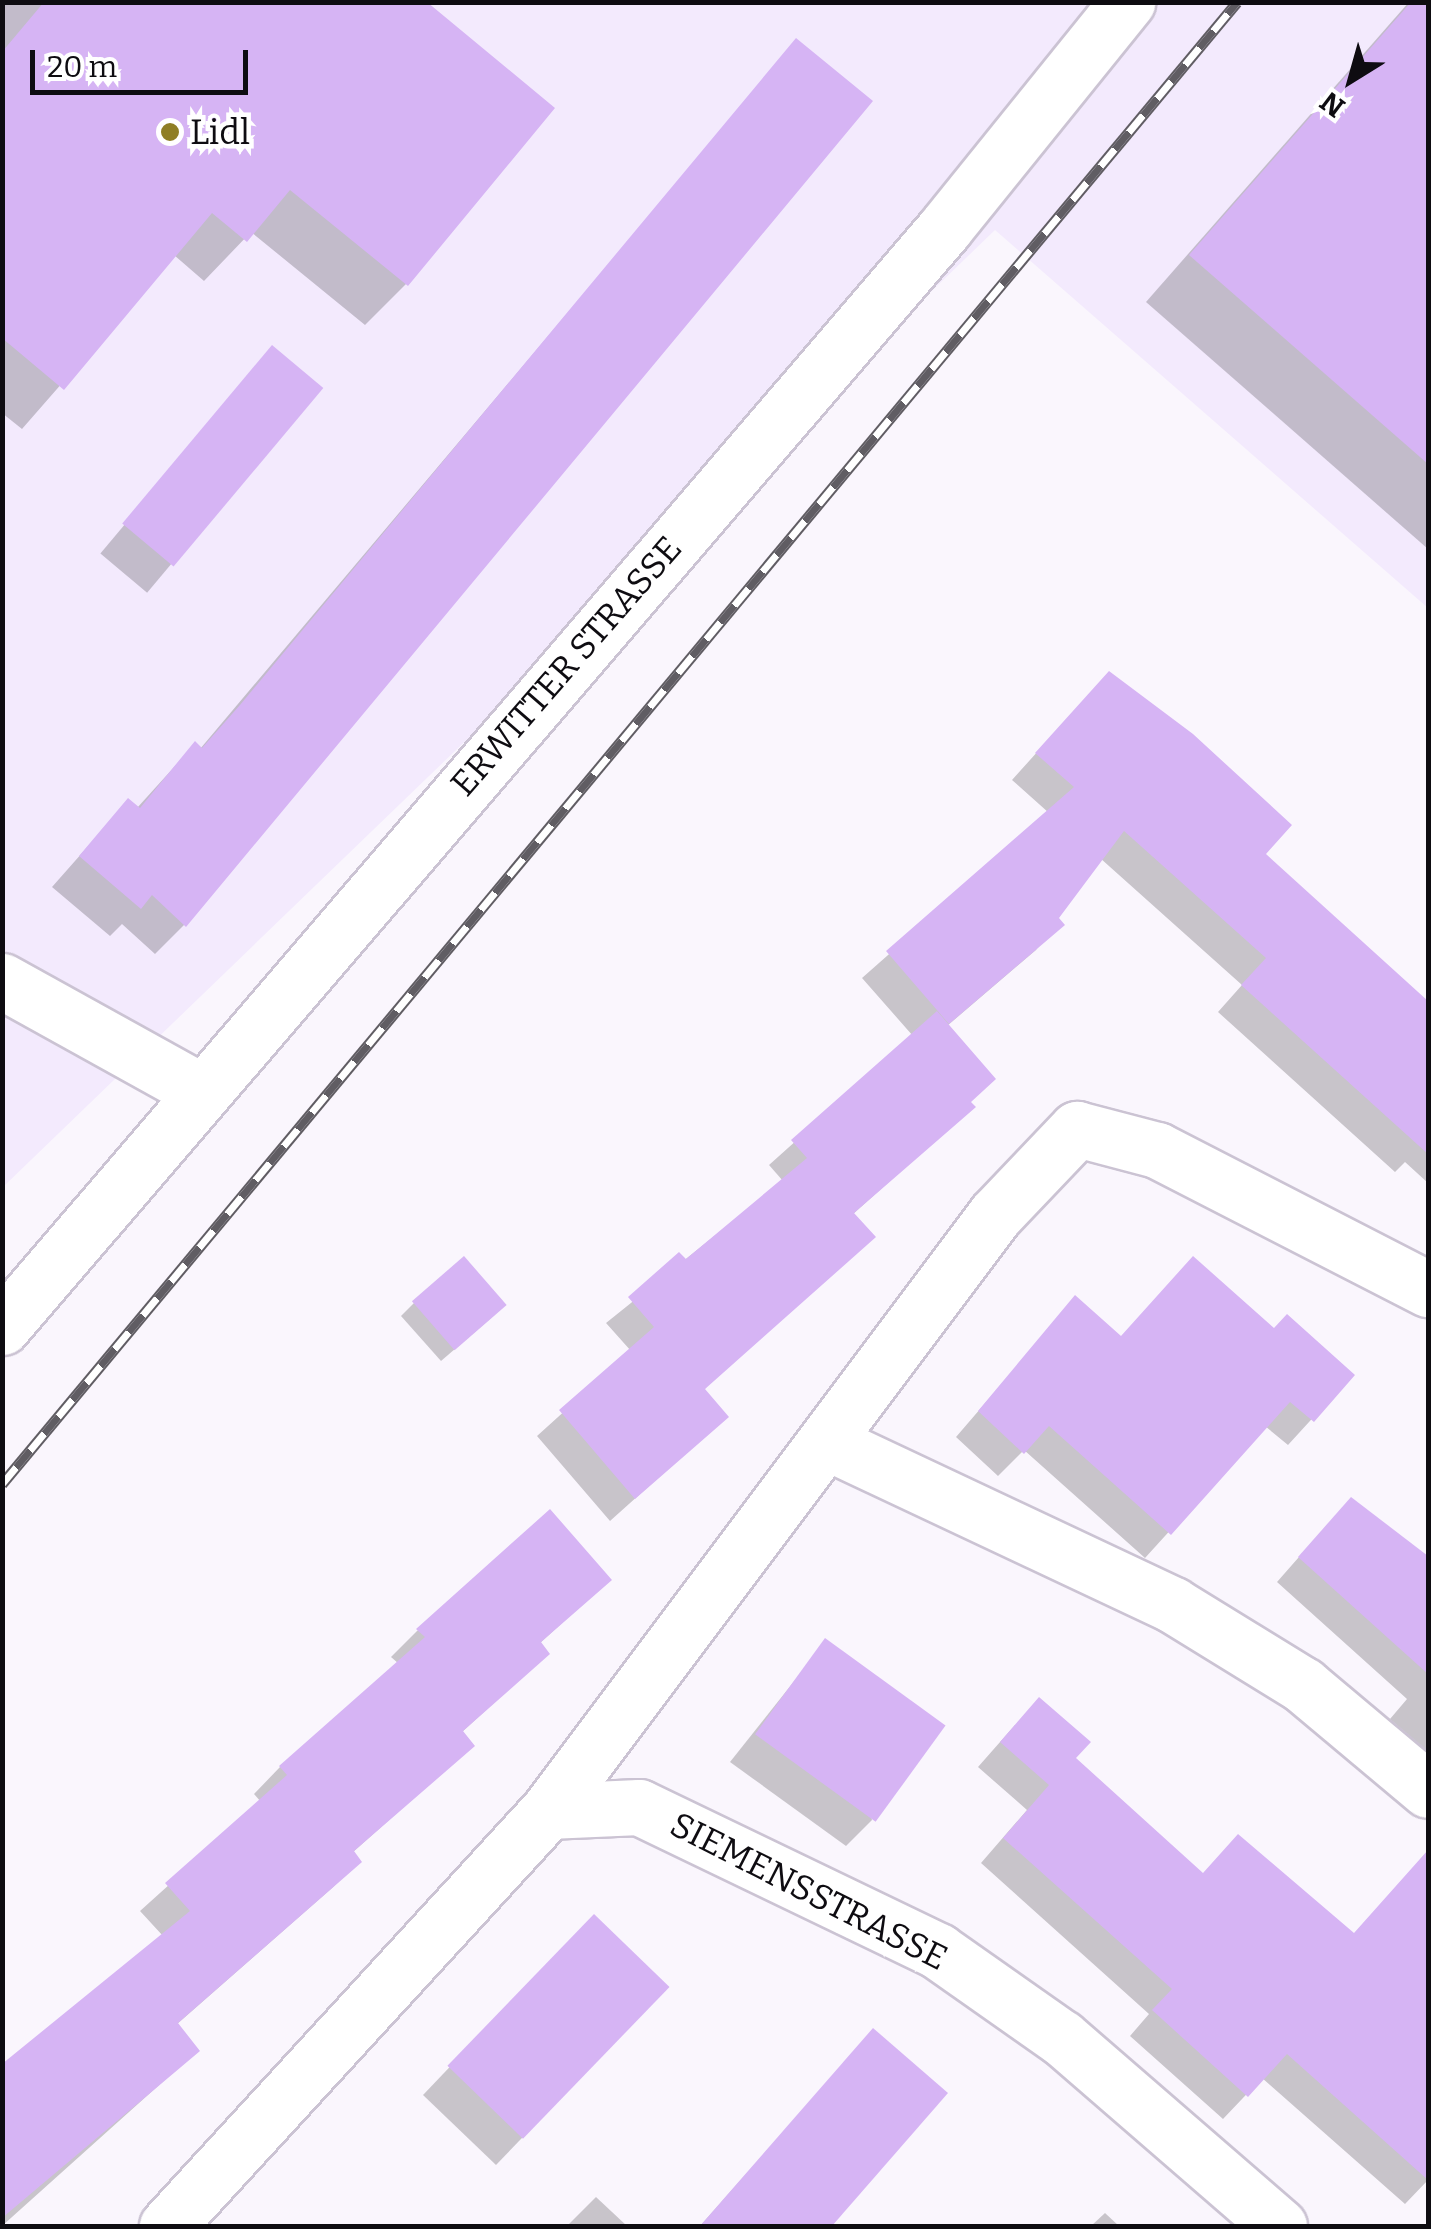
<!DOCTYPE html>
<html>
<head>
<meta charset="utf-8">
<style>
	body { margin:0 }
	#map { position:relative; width:1431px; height:2229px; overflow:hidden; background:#faf6fd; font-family:Bitter,serif }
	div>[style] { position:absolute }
	.built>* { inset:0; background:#f3eafd }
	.shadow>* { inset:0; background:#0003; transform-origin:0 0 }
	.building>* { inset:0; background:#d6b4f4; transform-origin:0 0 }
	.roads { filter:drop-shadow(2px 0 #cbc3d3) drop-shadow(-2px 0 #cbc3d3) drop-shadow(0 2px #cbc3d3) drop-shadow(0 -2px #cbc3d3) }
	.street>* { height:55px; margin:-27.5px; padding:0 27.5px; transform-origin:27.5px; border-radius:27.5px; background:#fff }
	.secondary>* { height:55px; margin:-27.5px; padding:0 27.5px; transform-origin:27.5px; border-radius:27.5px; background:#fff }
	.rail>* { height:11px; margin-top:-5.5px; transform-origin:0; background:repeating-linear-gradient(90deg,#fff 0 22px,#605d63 0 44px); box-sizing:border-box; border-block:2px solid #605d63 }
	.dots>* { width:28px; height:28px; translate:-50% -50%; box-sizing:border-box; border:5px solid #fff; border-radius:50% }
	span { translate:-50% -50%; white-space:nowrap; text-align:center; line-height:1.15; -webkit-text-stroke:9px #fff; paint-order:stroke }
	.poi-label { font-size:35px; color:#0e0c11 }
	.left { translate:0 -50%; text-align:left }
	.street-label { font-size:35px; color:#0e0c11 }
	.frame { position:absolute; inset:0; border:5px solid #0e0c11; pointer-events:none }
	.north { position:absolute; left:1301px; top:30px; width:100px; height:100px; -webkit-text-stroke:8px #fff; paint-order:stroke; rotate:217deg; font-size:28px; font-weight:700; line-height:40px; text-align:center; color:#0e0c11 }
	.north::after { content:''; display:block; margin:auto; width:35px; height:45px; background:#0e0c11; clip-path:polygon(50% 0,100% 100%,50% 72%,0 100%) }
	.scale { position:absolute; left:30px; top:50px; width:218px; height:45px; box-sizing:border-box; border:5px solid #0e0c11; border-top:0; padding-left:12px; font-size:30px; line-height:35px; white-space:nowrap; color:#0e0c11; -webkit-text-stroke:8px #fff; paint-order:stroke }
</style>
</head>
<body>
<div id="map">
	<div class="built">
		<div style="clip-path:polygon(3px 3px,1428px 3px,1428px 608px,995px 230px,3px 1187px)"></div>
	</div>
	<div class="shadow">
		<div style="clip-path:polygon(2px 2px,423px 2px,406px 284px,365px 325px,251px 232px,204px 281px,174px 255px,22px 429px,2px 413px)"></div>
		<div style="clip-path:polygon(1409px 2px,1428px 2px,1428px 549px,1146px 302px)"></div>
		<div style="clip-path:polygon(796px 42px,184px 925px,155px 954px,122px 924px,110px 936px,52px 887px,128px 801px,137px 808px,195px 744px,200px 749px)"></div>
		<div style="left:272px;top:349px;width:61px;height:267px;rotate:40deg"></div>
		<div style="clip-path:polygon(1084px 700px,1428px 1006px,1428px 1183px,1405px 1162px,1395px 1172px,1218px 1012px,1242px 985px,1100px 858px,1036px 950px,947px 1026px,972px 1107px,852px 1215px,703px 1391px,726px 1417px,610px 1521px,537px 1436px,631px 1351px,606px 1323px,783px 1181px,769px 1165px,913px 1036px,862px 978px,1049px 813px,1012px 780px)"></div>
		<div style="clip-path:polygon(1075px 1299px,1120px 1338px,1274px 1331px,1352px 1375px,1288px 1445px,1265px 1426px,1145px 1558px,1024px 1450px,998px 1476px,956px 1437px)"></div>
		<div style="clip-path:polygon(414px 1303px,491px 1318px,441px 1361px,401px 1316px)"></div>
		<div style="clip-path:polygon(550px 1512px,609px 1580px,539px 1644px,547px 1654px,461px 1733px,472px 1746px,352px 1853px,359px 1862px,332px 1888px,176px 2025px,197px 2051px,2px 2226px,2px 2070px,163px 1936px,140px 1911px,261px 1802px,254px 1794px,280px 1767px,399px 1664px,391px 1657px,417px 1631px)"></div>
		<div style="clip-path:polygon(1328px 1524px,1402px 1567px,1428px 1592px,1428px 1753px,1390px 1719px,1407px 1699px,1277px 1582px)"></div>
		<div style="clip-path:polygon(826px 1641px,872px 1820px,846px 1846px,730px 1762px)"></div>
		<div style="clip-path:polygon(1015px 1725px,1072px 1759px,1202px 1875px,1353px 1936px,1409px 1875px,1428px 1893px,1428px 2180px,1405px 2204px,1262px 2078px,1223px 2119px,1130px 2036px,1149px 2014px,981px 1863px,1027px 1810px,978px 1767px)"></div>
		<div style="clip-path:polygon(567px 1944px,667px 1987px,496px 2165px,423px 2095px)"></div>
		<div style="clip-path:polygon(873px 2031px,944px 2093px,829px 2226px,700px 2226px)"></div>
		<div style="clip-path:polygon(596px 2197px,627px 2226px,567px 2226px)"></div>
		<div style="clip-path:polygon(1105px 2213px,1119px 2226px,1091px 2226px)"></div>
	</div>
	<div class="building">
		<div style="clip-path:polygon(44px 2px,427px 2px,555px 108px,408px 286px,290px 190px,247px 242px,212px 213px,64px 390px,2px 338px,2px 52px)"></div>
		<div style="clip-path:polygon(1411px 2px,1428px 2px,1428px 464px,1189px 255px)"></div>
		<div style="clip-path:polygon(796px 38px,873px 101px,186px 927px,152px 895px,141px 909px,79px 856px,128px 798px,140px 808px,195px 741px,202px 748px,240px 705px)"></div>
		<div style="left:272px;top:345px;width:67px;height:233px;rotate:40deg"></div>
		<div style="clip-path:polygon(1109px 671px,1193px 734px,1292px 825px,1266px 854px,1428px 1001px,1428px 1154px,1241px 985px,1266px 958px,1124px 831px,1059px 918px,1065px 925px,949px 1024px,886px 951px,1074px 787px,1035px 753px)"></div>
		<div style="clip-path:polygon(937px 1011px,996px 1079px,971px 1102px,976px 1107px,854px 1213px,876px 1237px,705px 1389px,729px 1417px,635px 1499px,559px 1410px,654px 1327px,628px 1297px,679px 1252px,686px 1259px,807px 1158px,791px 1140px)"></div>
		<div style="left:464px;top:1256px;width:65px;height:69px;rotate:49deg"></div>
		<div style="clip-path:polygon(1193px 1256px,1274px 1328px,1287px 1314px,1355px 1375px,1314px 1422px,1290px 1402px,1171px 1535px,1049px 1426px,1024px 1454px,978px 1411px,1075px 1295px,1121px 1336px)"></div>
		<div style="clip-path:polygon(1351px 1497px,1428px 1556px,1428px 1674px,1298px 1557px)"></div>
		<div style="clip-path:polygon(550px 1509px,612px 1580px,541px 1642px,550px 1654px,463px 1731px,475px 1746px,354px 1851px,362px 1862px,178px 2023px,200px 2051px,2px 2218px,2px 2064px,190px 1911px,165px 1883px,287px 1775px,279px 1766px,425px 1637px,416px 1629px)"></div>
		<div style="left:825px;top:1638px;width:149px;height:119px;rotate:36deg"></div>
		<div style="clip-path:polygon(1039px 1697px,1091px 1742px,1076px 1758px,1203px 1873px,1238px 1834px,1354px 1933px,1428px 1850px,1428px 2180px,1287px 2054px,1248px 2097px,1152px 2010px,1172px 1989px,1003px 1838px,1049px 1785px,1000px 1742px)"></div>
		<div style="left:594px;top:1914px;width:105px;height:211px;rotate:44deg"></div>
		<div style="clip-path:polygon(873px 2028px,948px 2093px,832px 2226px,700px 2226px)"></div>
	</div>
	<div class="roads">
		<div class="street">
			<div style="left:2px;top:981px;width:225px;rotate:29deg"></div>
			<div style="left:827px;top:1442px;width:382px;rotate:25.2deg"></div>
			<div style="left:1173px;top:1605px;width:153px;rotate:31.6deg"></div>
			<div style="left:1303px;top:1685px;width:163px;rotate:40deg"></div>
			<div style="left:548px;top:1811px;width:91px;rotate:-2.5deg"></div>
			<div style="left:639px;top:1807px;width:332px;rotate:25.7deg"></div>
			<div style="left:938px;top:1951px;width:151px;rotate:35.1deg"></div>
			<div style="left:1062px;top:2038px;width:287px;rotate:40.9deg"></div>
			<div style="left:167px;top:2226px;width:563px;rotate:-47.45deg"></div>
			<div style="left:548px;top:1811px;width:745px;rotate:-53.13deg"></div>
			<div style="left:995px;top:1215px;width:119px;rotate:-46.4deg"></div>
			<div style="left:1077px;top:1129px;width:83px;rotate:14.7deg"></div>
			<div style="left:1157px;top:1150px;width:305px;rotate:27.2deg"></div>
		</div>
		<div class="secondary">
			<div style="left:2px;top:1327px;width:1447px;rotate:-49.37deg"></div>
			<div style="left:944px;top:229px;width:292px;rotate:-51.1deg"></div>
		</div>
	</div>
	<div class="rail">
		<div style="left:2px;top:1484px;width:1929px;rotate:-50.19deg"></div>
	</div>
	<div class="dots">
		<div style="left:170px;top:132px;background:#8f7e25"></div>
	</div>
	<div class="poi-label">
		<span class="left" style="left:190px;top:132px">Lidl</span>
	</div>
	<div class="street-label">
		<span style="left:566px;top:666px;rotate:-49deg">ERWITTER STRASSE</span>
		<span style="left:809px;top:1891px;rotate:27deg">SIEMENSSTRASSE</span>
	</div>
	<div class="frame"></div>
	<div class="north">N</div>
	<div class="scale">20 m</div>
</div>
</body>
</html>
